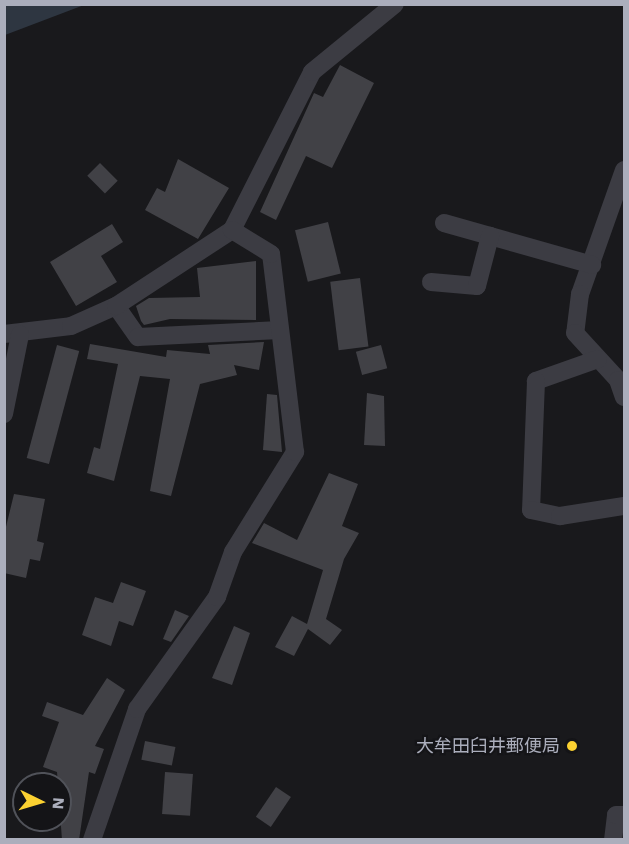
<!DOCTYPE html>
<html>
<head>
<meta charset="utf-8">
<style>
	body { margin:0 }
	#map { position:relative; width:629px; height:844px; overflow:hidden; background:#19191c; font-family:"Work Sans","Noto Sans JP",sans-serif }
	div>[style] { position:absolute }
	.water>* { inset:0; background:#2e3641 }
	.building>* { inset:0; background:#414146; transform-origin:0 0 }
	.street>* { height:18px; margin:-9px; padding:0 9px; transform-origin:9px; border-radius:9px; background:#3c3c43 }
	.dots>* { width:16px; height:16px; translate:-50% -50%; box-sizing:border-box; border:3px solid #141417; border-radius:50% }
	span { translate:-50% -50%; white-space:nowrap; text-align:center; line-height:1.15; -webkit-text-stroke:4.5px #141417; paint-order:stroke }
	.poi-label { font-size:18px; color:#abaebc }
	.right { translate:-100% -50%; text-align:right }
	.frame { position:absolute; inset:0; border:6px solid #abaebc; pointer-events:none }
	.north { position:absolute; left:12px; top:772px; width:60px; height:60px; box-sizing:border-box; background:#141417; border:2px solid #505259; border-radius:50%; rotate:95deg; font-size:16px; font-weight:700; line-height:24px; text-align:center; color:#abaebc }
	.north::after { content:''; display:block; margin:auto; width:21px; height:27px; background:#fbd131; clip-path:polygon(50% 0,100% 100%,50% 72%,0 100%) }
</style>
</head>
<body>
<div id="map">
	<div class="water">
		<div style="clip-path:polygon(5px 4px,84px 4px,84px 5px,5px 35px)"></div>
	</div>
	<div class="building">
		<div style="clip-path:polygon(340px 65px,374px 83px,332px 168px,306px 156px,276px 220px,260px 212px,314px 93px,323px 97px)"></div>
		<div style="clip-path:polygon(178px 159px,229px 188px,198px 239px,145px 210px,157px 188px,165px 192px)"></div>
		<div style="left:100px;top:163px;width:25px;height:18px;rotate:45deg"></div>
		<div style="left:328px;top:222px;width:53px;height:34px;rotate:76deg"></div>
		<div style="clip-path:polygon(112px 224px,123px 242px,101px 256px,117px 282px,76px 306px,50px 262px)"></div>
		<div style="clip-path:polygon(256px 261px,256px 320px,170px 319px,144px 325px,141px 321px,136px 306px,149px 298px,200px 297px,197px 268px)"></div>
		<div style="left:360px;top:278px;width:69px;height:30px;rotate:83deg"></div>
		<div style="clip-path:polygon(264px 342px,259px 370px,234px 365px,237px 375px,200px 384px,171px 496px,150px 491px,170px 379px,140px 376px,114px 481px,87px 473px,94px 447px,100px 449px,118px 364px,87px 359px,90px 344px,166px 357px,167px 350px,210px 354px,208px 345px)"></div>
		<div style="left:57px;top:345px;width:23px;height:117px;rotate:15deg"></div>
		<div style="left:381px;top:345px;width:24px;height:26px;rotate:75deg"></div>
		<div style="clip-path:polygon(367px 393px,384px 396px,385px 446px,364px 445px)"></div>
		<div style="clip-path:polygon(267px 394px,277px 395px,282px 452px,263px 450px)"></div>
		<div style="clip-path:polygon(329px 473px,358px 484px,342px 526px,359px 533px,344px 559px,326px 619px,342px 630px,330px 645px,308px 629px,294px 656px,275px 647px,292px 616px,307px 624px,323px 570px,252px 543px,264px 523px,297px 540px)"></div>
		<div style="clip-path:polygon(14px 494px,45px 499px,37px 541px,44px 543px,40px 561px,30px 559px,26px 578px,4px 573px,4px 535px)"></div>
		<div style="clip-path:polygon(121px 582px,146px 591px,133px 626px,119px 621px,111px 646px,82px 635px,95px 597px,113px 603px)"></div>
		<div style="clip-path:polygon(175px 610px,189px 616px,171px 642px,163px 639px)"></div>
		<div style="clip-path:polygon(234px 626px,250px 633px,232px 685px,212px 678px)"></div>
		<div style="clip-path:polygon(107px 678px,125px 690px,95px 746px,104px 749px,95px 774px,89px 772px,79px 840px,62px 840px,57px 772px,43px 767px,59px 722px,42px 716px,47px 702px,83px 715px)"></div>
		<div style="left:145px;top:741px;width:31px;height:19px;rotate:11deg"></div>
		<div style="left:165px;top:772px;width:28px;height:42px;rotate:4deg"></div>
		<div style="left:276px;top:787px;width:18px;height:36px;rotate:34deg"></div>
	</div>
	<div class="street">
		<div style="left:624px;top:170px;width:132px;rotate:109.5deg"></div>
		<div style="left:580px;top:294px;width:39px;rotate:97deg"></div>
		<div style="left:575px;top:333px;width:64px;rotate:47.5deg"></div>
		<div style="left:618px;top:380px;width:18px;rotate:71deg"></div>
		<div style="left:444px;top:223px;width:154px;rotate:15.8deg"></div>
		<div style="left:431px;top:282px;width:46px;rotate:5deg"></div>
		<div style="left:477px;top:286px;width:52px;rotate:-75.4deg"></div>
		<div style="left:116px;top:306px;width:38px;rotate:55deg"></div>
		<div style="left:138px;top:337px;width:142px;rotate:-2.8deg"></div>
		<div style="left:4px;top:334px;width:67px;rotate:-6.8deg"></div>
		<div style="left:71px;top:326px;width:49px;rotate:-24deg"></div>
		<div style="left:116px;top:306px;width:139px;rotate:-33.2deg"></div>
		<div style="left:232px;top:230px;width:177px;rotate:-63.1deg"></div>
		<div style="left:312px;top:72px;width:107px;rotate:-39.3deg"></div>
		<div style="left:598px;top:359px;width:66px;rotate:160.5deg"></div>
		<div style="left:536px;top:381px;width:129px;rotate:92.2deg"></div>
		<div style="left:531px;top:510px;width:30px;rotate:12deg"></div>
		<div style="left:560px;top:516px;width:65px;rotate:-8.9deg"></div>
		<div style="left:4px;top:414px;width:81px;rotate:-78.6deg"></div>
		<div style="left:92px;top:840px;width:139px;rotate:-71deg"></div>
		<div style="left:137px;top:709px;width:138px;rotate:-54.5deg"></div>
		<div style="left:217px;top:597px;width:48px;rotate:-70.4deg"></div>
		<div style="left:233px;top:552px;width:118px;rotate:-58.2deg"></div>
		<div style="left:295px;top:452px;width:199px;rotate:-96.9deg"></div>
		<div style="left:271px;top:254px;width:46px;rotate:-148.4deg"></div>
		<div style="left:613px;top:840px;width:25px;rotate:-83deg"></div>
		<div style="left:616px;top:815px;width:8px"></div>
	</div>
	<div class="dots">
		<div style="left:572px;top:746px;background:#fbd131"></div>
	</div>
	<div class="poi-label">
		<span class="right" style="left:560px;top:746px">大牟田臼井郵便局</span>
	</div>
	<div class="frame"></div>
	<div class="north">N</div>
</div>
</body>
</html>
